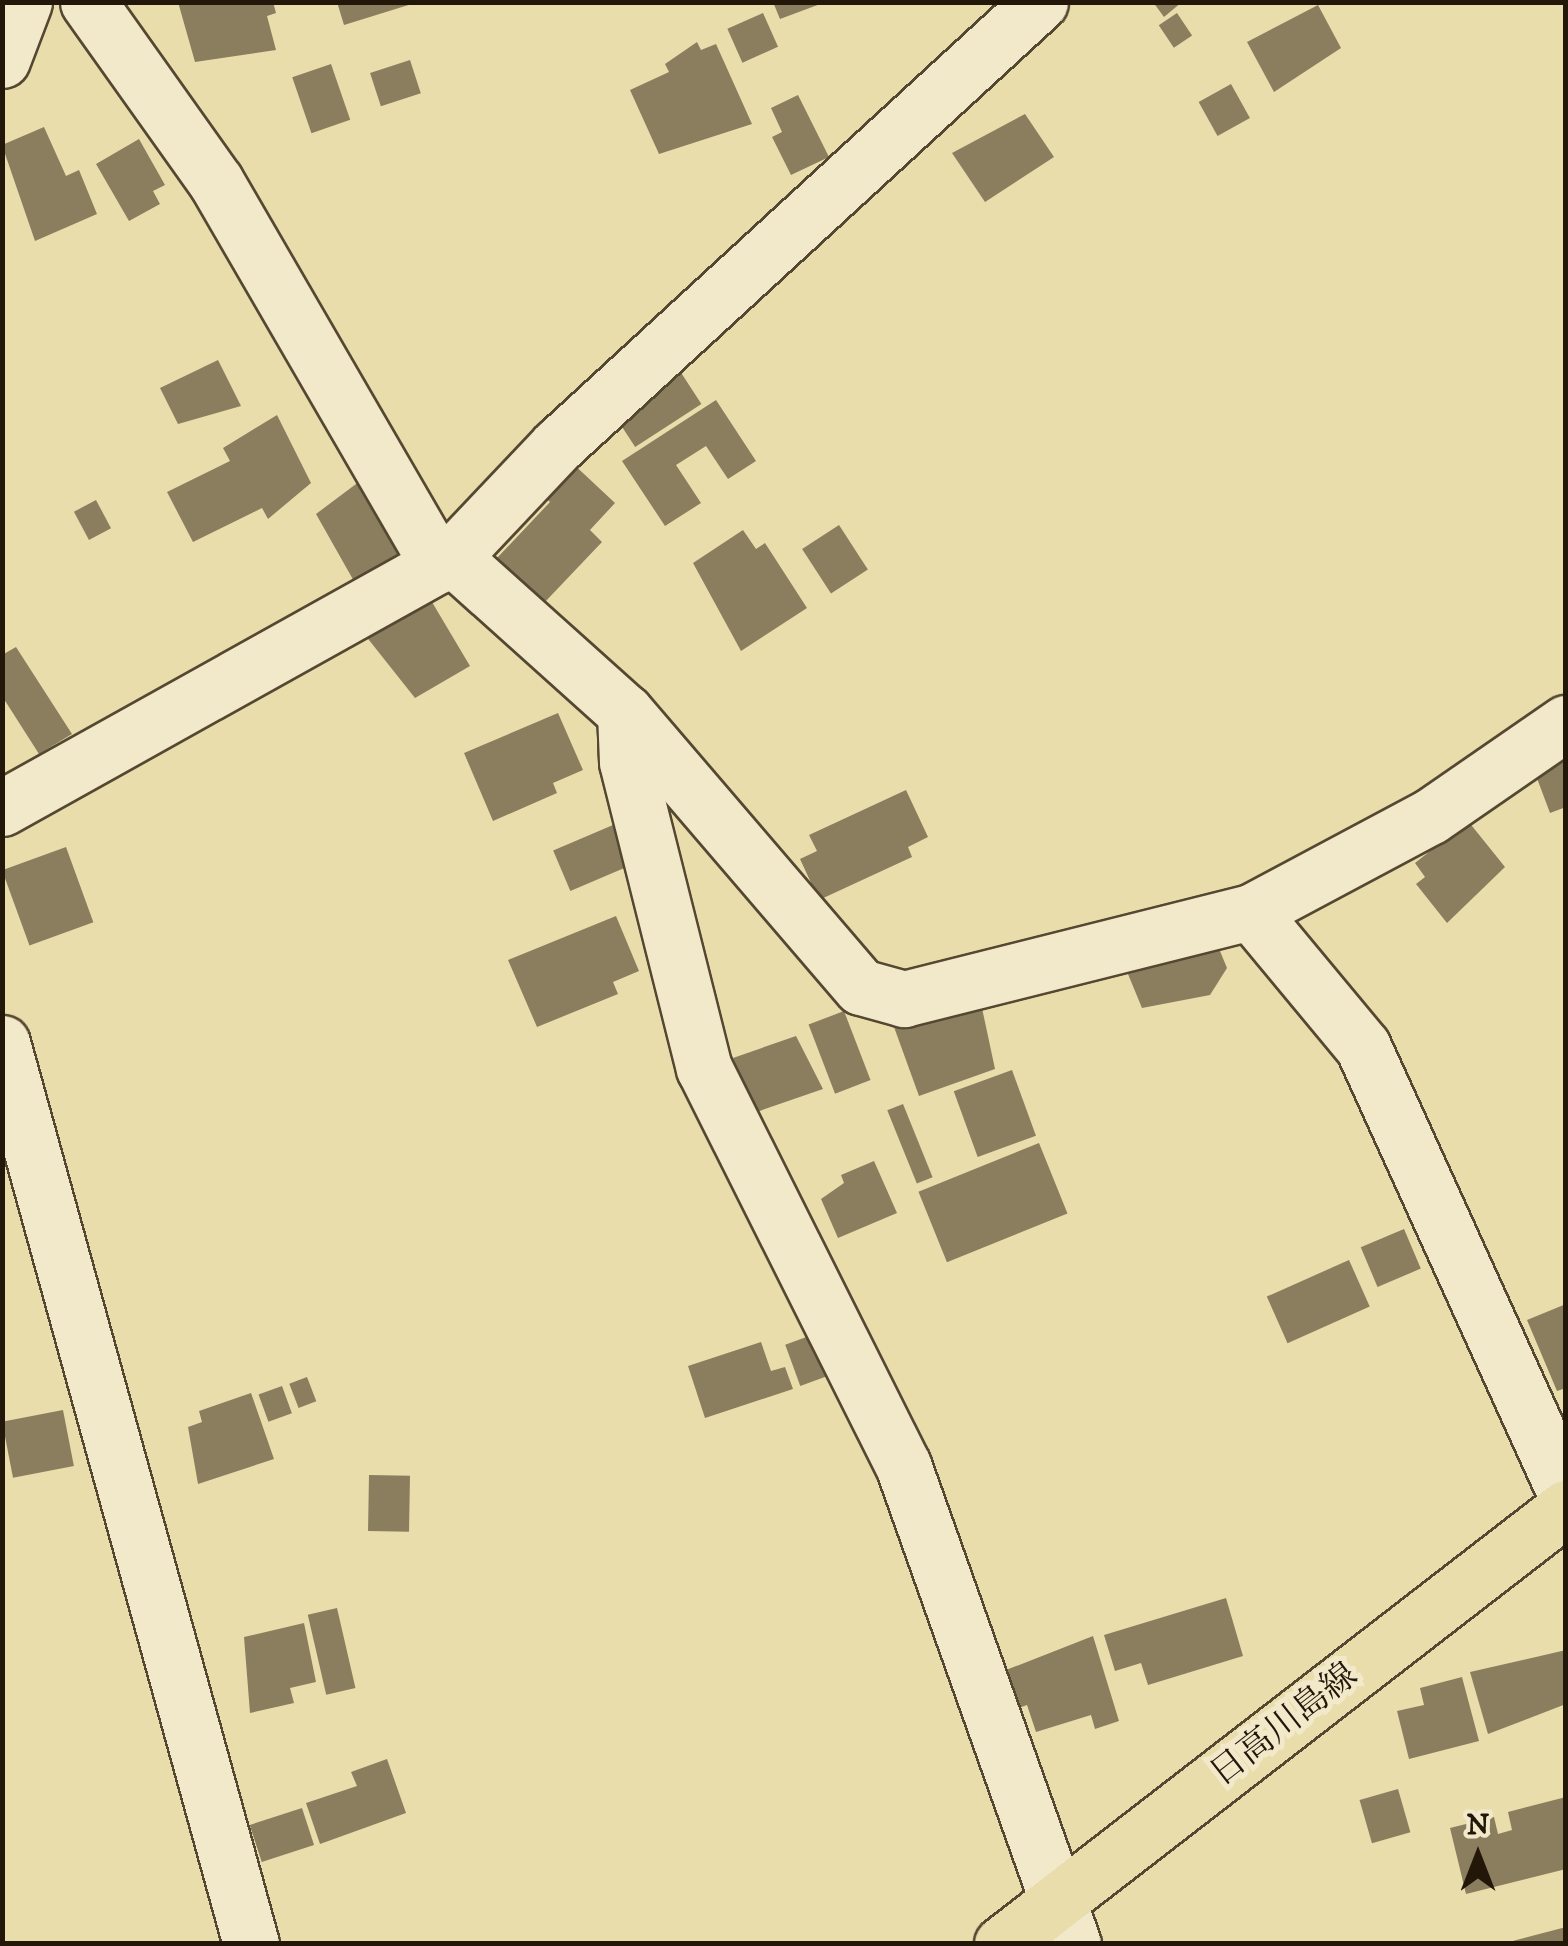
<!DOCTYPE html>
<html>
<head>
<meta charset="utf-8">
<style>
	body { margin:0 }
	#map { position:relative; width:1568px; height:1946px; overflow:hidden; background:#eaddac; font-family:"IM FELL DW Pica","Noto Serif JP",serif }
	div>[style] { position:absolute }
	.building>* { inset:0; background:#8a7e5e; transform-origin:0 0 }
	.roads { filter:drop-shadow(2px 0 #554832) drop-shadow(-2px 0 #554832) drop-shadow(0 2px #554832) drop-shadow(0 -2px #554832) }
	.street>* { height:55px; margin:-27.5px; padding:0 27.5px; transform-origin:27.5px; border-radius:27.5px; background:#f1e9c9 }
	.primary>* { height:55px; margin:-27.5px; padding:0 27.5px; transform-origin:27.5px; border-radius:27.5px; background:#eaddac }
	span { translate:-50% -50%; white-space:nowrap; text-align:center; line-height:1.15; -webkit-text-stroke:10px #f1e9c9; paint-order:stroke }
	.street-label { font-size:35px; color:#23170a }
	.frame { position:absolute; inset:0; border:5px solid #23170a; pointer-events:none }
	.north { position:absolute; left:1428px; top:1806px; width:100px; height:100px; -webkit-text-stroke:8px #f1e9c9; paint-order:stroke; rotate:0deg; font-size:28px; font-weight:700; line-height:40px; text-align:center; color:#23170a }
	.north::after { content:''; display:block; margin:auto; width:35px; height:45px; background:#23170a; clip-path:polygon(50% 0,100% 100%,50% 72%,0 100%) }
</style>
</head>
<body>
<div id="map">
	<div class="building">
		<div style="clip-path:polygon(178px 2px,273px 2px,276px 13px,267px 16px,276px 50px,195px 62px)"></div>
		<div style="clip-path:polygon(337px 2px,415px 2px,415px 3px,344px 25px)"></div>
		<div style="clip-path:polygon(773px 2px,823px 2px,823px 3px,780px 19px)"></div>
		<div style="clip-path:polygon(1153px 2px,1182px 2px,1164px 17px)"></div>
		<div style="clip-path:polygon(1318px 5px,1341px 48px,1274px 92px,1247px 42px)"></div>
		<div style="left:763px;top:13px;width:37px;height:39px;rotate:66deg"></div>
		<div style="left:1177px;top:13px;width:27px;height:22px;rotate:56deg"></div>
		<div style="clip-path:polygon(697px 42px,701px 50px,716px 44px,752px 124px,659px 154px,630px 90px,669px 72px,665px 64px)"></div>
		<div style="left:410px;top:60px;width:35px;height:42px;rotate:72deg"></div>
		<div style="left:331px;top:64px;width:59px;height:41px;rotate:71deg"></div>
		<div style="left:1231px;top:84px;width:39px;height:37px;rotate:61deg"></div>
		<div style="clip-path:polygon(798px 95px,829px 157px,791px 175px,772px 137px,782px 132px,771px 108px)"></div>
		<div style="clip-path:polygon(1025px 114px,1054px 157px,985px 202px,952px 153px)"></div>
		<div style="clip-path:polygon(44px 127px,66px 176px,79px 170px,97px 214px,35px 241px,2px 145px)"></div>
		<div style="clip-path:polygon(139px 139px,165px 185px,153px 191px,160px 204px,129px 221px,96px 164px)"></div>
		<div style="clip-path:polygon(218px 360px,241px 406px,178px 424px,160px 388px)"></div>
		<div style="left:678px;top:368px;width:43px;height:79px;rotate:57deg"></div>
		<div style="clip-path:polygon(716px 400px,756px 461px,728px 479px,706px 446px,676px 465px,701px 503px,665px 526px,622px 461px)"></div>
		<div style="clip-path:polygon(277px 415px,311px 483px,268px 519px,262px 508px,193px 542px,167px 492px,230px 461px,223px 448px)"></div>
		<div style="clip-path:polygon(568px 459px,615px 503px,590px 530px,602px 542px,544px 603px,497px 558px,550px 502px,537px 491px)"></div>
		<div style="clip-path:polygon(368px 475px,406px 542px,399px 558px,355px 583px,316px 514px)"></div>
		<div style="left:96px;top:500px;width:32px;height:25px;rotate:62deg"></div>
		<div style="left:839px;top:525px;width:53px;height:44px;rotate:57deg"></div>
		<div style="clip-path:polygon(743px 530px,756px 549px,765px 543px,807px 608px,741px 651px,693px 563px)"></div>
		<div style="clip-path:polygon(429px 597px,470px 666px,415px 698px,365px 635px)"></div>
		<div style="clip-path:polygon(16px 647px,72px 734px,39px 754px,2px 696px,2px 655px)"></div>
		<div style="clip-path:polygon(558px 713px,583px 770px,553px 783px,557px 793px,493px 821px,464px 753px)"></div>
		<div style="clip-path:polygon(1566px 750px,1566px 807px,1550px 813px,1535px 773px,1558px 765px,1555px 754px)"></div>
		<div style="clip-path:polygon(906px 790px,928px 837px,908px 847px,912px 857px,819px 900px,800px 859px,817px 851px,809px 835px)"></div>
		<div style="clip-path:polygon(1468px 821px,1505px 867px,1447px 923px,1416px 884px,1425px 877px,1415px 863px)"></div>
		<div style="left:613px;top:825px;width:44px;height:65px;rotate:67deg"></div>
		<div style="left:66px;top:847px;width:80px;height:68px;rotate:70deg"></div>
		<div style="clip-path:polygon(616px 916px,639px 971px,613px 982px,618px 994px,537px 1027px,508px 960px)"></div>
		<div style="clip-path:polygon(1215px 939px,1227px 968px,1210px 995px,1142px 1008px,1123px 962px)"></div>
		<div style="clip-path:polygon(982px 1008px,995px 1069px,919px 1096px,894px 1027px)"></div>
		<div style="left:844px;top:1011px;width:74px;height:38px;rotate:69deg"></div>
		<div style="clip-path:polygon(796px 1036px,823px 1089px,745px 1116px,723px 1076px,738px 1071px,733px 1058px)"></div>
		<div style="left:1012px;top:1070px;width:70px;height:62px;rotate:70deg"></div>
		<div style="left:903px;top:1104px;width:79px;height:17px;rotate:68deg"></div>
		<div style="left:1039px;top:1143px;width:76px;height:130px;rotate:68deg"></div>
		<div style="clip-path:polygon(874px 1161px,897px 1213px,838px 1238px,821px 1199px,844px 1183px,841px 1175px)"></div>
		<div style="left:1404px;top:1229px;width:43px;height:47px;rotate:67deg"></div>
		<div style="left:1349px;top:1260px;width:51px;height:90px;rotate:66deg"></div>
		<div style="clip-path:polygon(1566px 1304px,1566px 1388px,1557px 1391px,1527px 1320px)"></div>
		<div style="left:820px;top:1332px;width:44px;height:37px;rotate:70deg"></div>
		<div style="clip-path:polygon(761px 1342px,771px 1371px,785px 1367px,793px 1389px,705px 1418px,688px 1366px)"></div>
		<div style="left:307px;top:1377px;width:26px;height:19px;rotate:69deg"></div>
		<div style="left:282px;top:1386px;width:29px;height:25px;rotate:70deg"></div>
		<div style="clip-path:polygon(251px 1393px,274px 1459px,198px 1484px,188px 1427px,202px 1422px,199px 1411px)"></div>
		<div style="left:63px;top:1410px;width:57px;height:62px;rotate:79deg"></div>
		<div style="left:369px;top:1475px;width:41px;height:56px;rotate:1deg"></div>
		<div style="clip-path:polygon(1226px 1598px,1243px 1656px,1148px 1685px,1141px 1663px,1115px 1671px,1104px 1635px)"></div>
		<div style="left:337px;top:1608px;width:82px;height:30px;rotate:77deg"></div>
		<div style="clip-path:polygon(304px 1623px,316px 1682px,290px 1688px,294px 1703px,250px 1713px,244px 1637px)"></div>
		<div style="clip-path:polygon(1093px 1636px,1119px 1721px,1095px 1729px,1091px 1715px,1036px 1732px,1027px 1705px,1013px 1710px,1001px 1672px)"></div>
		<div style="clip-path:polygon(1566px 1650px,1566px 1704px,1488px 1734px,1470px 1672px)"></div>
		<div style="clip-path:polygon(1462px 1677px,1479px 1741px,1409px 1759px,1397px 1711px,1424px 1705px,1420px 1688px)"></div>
		<div style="clip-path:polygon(387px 1759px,406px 1813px,320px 1844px,306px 1803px,357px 1786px,351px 1772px)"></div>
		<div style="left:1398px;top:1789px;width:45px;height:40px;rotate:74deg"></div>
		<div style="clip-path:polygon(1566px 1797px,1566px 1869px,1466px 1894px,1450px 1828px,1494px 1817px,1498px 1834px,1512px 1830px,1508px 1812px)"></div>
		<div style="left:302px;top:1808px;width:39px;height:55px;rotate:72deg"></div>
		<div style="clip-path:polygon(1566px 1927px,1566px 1944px,1509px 1944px,1509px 1942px)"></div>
	</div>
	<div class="roads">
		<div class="street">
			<div style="left:88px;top:2px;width:221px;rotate:54.6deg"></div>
			<div style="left:216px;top:182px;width:443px;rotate:59.9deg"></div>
			<div style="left:2px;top:60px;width:62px;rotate:-69.2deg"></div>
			<div style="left:452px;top:557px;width:232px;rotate:41.9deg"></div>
			<div style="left:625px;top:712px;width:362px;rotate:49.4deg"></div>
			<div style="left:861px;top:987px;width:45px;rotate:15.6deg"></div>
			<div style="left:904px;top:999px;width:358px;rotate:-14.1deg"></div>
			<div style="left:1251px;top:912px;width:204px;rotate:-28.1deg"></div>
			<div style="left:1431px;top:816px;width:164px;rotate:-34.6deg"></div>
			<div style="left:625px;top:712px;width:50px;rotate:87.7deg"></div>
			<div style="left:627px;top:762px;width:316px;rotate:75.9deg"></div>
			<div style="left:704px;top:1068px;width:444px;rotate:63.4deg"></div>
			<div style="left:903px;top:1465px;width:508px;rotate:70.46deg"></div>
			<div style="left:2px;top:808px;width:515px;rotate:-29.15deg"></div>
			<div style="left:452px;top:557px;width:153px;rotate:-46.6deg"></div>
			<div style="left:557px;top:446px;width:656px;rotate:-42.59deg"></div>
			<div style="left:1251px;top:912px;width:175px;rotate:50.3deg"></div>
			<div style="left:1363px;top:1047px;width:491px;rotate:65.6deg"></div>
			<div style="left:2px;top:1043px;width:935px;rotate:74.55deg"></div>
		</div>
		<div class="primary">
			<div style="left:1002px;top:1944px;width:713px;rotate:-37.71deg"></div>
		</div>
	</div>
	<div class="street-label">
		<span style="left:1284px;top:1725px;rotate:-38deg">日高川島線</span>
	</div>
	<div class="frame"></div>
	<div class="north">N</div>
</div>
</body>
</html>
